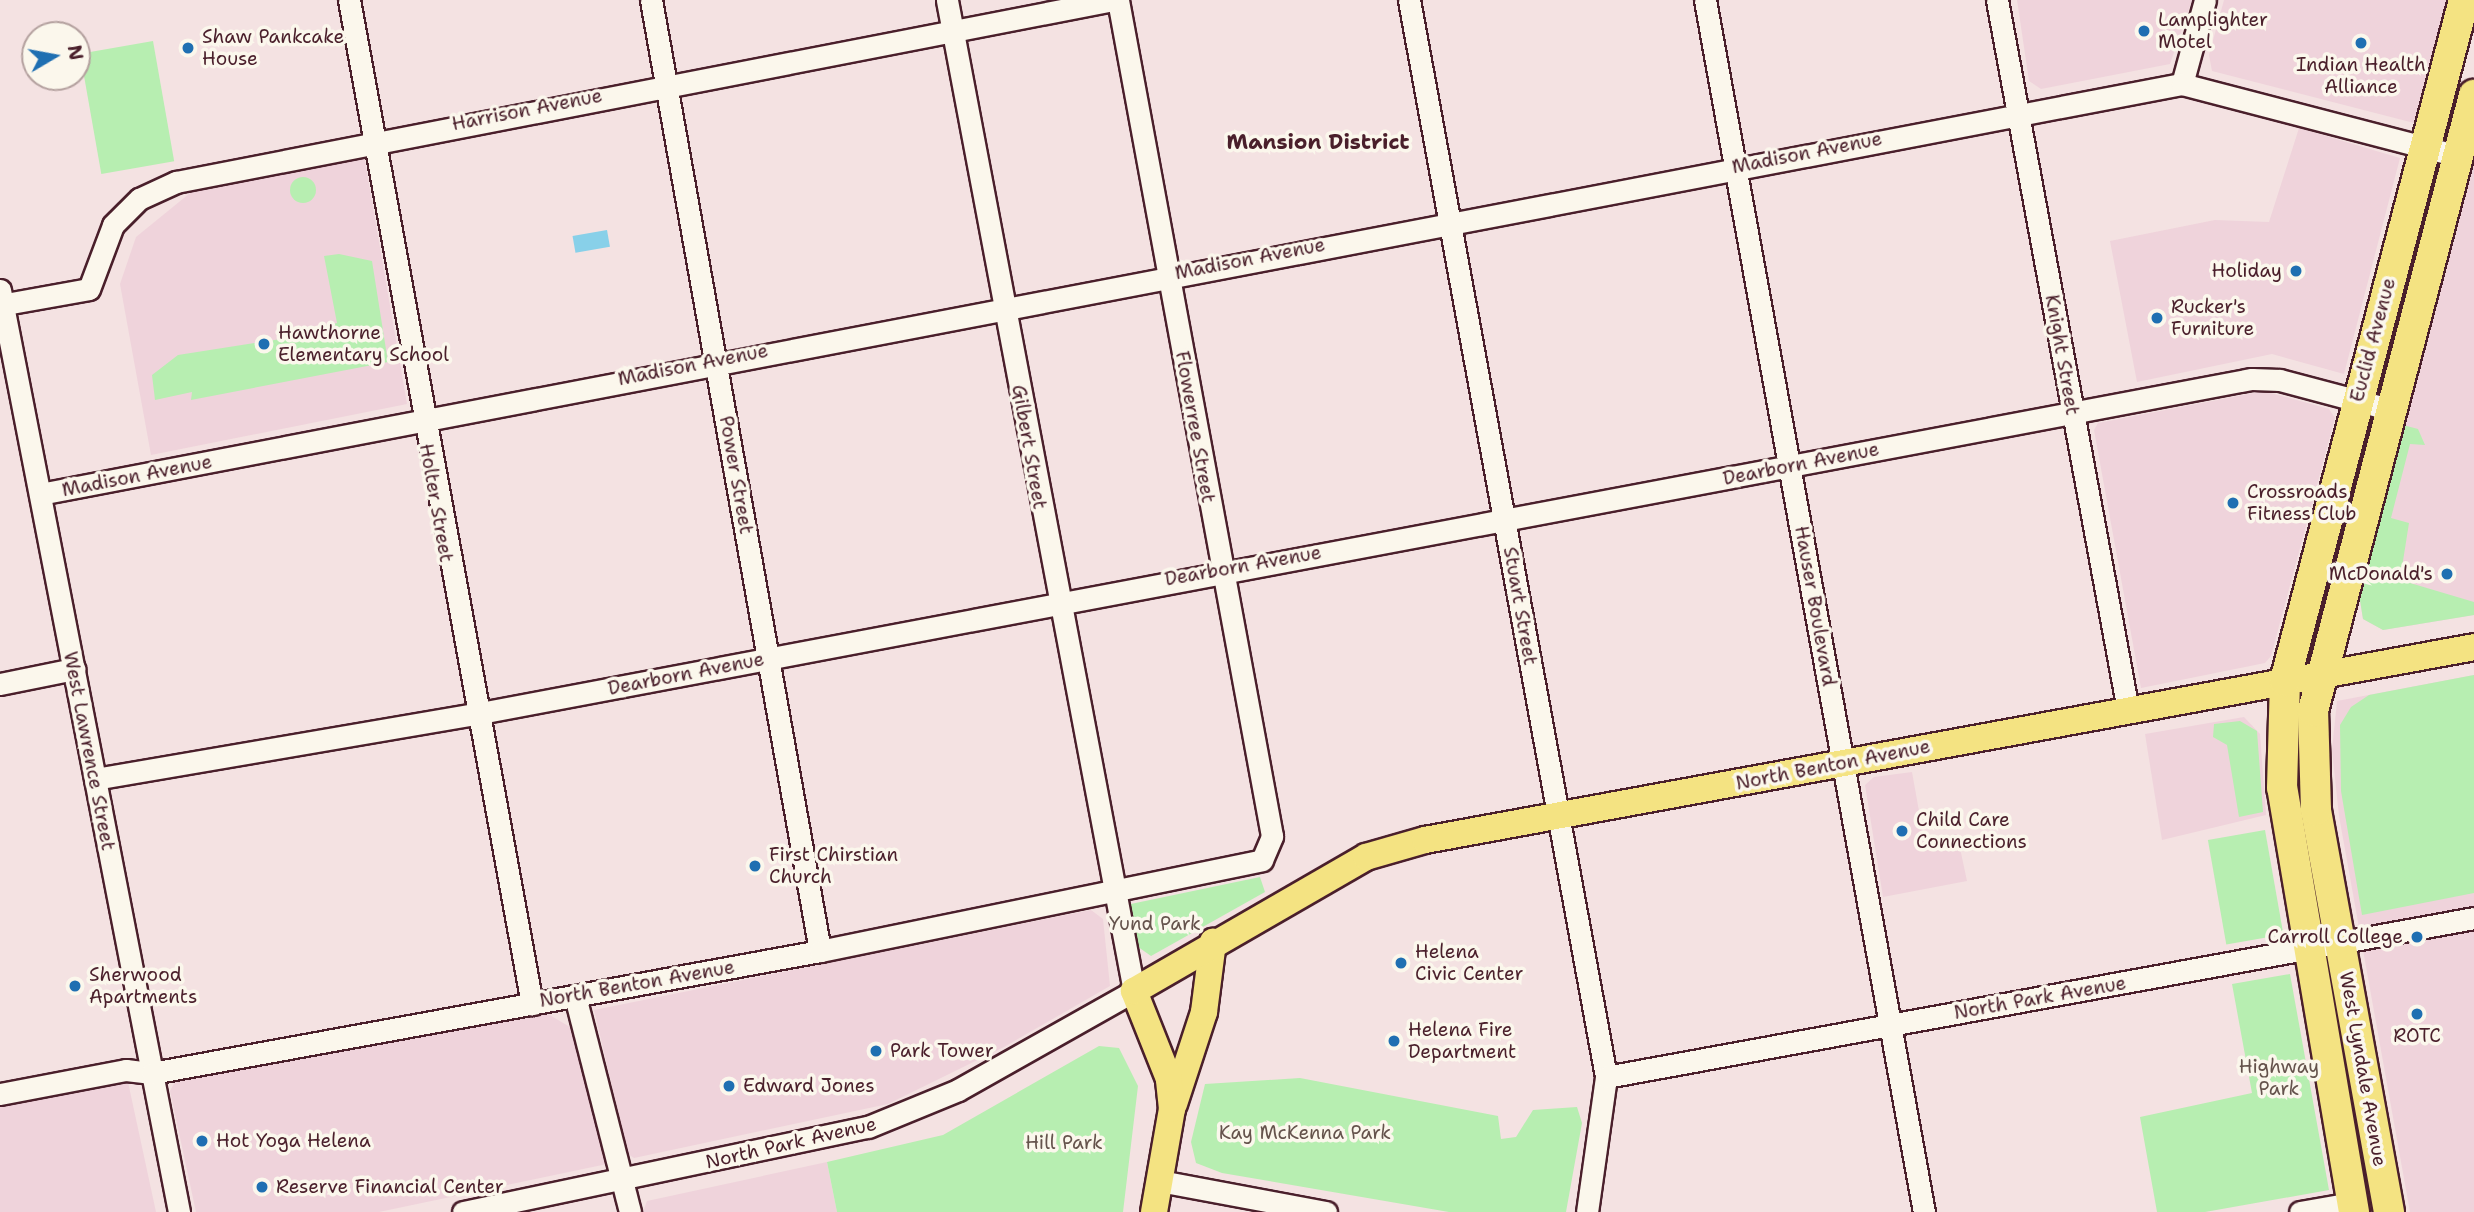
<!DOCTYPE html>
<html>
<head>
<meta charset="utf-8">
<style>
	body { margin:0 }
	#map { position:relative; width:2474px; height:1212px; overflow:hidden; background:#f4e2e2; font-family:"Shantell Sans",sans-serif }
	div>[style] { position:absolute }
	.built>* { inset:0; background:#efd3db }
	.green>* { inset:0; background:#b7eeb1; transform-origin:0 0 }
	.round { border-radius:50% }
	.water>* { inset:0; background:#88d0e9; transform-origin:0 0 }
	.roads { filter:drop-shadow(2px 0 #4a1f2b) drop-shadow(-2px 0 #4a1f2b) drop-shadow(0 2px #4a1f2b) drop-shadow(0 -2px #4a1f2b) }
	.minor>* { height:21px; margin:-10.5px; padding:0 10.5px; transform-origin:10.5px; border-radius:10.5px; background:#fbf7ec }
	.major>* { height:26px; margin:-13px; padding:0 13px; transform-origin:13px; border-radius:13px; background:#f4e382 }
	.highway>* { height:30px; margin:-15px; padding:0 15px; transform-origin:15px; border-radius:15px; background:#f4e382 }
	.dots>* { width:19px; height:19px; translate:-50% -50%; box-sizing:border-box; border:4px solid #fbf7ec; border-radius:50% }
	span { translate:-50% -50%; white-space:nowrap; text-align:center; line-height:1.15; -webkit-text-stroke:7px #fbf7ec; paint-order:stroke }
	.poi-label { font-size:19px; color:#4a1f2b }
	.left { translate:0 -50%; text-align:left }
	.right { translate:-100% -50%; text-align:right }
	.street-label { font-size:19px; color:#4a1f2b }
	.park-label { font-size:19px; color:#65534c }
	.neighbourhood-label { font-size:21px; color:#4a1f2b; font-weight:700 }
	.north { position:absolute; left:21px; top:21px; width:70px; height:70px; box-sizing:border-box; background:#fbf7ec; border:2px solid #b4a19f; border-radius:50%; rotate:80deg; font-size:19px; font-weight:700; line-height:28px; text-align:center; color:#4a1f2b }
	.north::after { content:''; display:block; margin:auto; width:24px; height:32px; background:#1f6fb2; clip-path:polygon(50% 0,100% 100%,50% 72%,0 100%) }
</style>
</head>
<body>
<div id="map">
	<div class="built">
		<div style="clip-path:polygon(2017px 0,2192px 0,2170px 64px,2041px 89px,2029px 81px)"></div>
		<div style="clip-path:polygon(2224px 0,2447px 0,2414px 123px,2212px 71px,2209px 55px)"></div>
		<div style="clip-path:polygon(2299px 128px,2400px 158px,2344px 374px,2272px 354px,2137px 382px,2110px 241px,2215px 220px,2269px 222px)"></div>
		<div style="clip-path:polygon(364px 155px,407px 404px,151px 455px,120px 284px,136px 237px,195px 189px)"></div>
		<div style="clip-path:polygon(2474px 161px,2474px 615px,2383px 630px,2363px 619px,2358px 588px)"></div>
		<div style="clip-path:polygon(2264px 391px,2329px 409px,2335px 418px,2271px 656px,2265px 663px,2141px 688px,2094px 430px,2098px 423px)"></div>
		<div style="clip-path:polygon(2474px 675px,2474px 1212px,2410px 1212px,2339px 816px,2332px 750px,2337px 701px)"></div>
		<div style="clip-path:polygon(2244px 717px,2260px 734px,2266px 815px,2162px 840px,2145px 734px)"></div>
		<div style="clip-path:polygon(1912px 772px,1924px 839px,1957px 834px,1967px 881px,1883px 897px,1865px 785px,1874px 777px)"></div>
		<div style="clip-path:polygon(1091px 910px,1103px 919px,1110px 986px,1004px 1047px,888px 1104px,634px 1158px,628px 1154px,594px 1010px)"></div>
		<div style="clip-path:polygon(548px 1014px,575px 1030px,607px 1164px,379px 1212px,196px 1212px,170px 1091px,176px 1080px)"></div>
		<div style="clip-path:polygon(128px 1082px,156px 1212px,0 1212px,0 1105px)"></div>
		<div style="clip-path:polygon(827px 1162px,837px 1212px,643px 1212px,647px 1201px)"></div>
	</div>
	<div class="green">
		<div style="left:153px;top:41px;width:122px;height:74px;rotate:80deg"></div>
		<div class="round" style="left:290px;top:177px;width:26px;height:26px"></div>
		<div style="clip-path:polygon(339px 254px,372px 261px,388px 362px,191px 400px,192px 392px,155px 400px,152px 375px,178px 355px,319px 333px,319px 327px,337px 323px,324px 256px)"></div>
		<div style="clip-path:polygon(2403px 425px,2418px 429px,2425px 445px,2410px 444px,2391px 518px,2409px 523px,2400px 580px,2474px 602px,2474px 615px,2383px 630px,2363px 619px,2358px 588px)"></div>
		<div style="clip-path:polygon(2474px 675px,2474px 893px,2362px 915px,2341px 791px,2340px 725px,2351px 707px,2369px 695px)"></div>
		<div style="clip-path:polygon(2240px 721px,2257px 731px,2263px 812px,2239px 817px,2227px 745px,2213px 737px,2214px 724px)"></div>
		<div style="left:2265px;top:830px;width:106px;height:58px;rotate:80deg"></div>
		<div style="clip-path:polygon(1260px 877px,1265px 892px,1151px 956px,1134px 944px,1126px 905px)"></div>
		<div style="clip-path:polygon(2290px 974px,2329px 1190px,2205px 1212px,2157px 1212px,2140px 1117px,2252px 1093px,2232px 984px)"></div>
		<div style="clip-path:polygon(1099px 1046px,1119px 1048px,1138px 1086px,1123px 1212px,837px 1212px,827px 1162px,943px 1135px)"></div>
		<div style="clip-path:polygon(1300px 1078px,1498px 1116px,1501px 1139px,1516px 1137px,1533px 1110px,1577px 1107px,1582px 1123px,1566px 1212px,1449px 1212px,1222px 1173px,1196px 1163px,1191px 1142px,1205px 1084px)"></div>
	</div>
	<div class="water">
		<div style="left:607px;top:230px;width:17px;height:35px;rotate:80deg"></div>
	</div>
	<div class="roads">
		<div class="minor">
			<div style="left:349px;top:0;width:1021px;rotate:79.67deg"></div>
			<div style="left:651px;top:0;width:966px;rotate:79.92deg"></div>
			<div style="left:1409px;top:0;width:1095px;rotate:79.63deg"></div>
			<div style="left:1606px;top:1077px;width:136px;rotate:98deg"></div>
			<div style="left:1705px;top:0;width:1232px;rotate:79.76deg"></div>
			<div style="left:1997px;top:0;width:722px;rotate:79.55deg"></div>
			<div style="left:2182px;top:84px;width:87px;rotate:-74.7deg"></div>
			<div style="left:0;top:290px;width:939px;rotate:79.01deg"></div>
			<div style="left:0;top:305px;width:90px;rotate:-10.2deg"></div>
			<div style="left:89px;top:289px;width:68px;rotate:-69.4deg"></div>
			<div style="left:113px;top:225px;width:37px;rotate:-45deg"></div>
			<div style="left:139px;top:199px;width:41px;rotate:-24.7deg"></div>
			<div style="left:176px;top:182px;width:955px;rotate:-10.99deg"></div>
			<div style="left:40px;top:494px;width:2181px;rotate:-10.84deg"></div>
			<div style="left:2182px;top:84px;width:285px;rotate:14.6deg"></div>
			<div style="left:0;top:684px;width:76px;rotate:-11.5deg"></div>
			<div style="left:95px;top:779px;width:386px;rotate:-9.7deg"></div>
			<div style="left:475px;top:714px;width:1808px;rotate:-10.68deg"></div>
			<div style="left:2252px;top:379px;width:28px;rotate:2deg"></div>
			<div style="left:2280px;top:380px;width:113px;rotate:14.9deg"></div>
			<div style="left:575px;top:996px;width:223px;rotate:75.7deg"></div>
			<div style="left:1606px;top:1077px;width:882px;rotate:-10.38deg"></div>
			<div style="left:0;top:1094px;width:128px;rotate:-10.8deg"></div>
			<div style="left:126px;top:1070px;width:26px;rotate:7deg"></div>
			<div style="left:152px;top:1073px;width:679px;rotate:-10.35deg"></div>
			<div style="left:820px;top:951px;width:451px;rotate:-11.6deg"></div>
			<div style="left:1262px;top:860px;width:26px;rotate:-67deg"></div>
			<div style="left:1272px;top:836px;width:850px;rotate:-100.44deg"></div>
			<div style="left:1160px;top:1181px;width:169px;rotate:10.6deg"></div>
			<div style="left:463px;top:1212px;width:414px;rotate:-11.9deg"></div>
			<div style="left:868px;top:1127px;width:97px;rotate:-22.3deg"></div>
			<div style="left:958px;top:1090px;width:202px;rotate:-29.4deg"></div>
			<div style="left:1134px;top:991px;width:1008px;rotate:-100.69deg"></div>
			<div style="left:2300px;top:1212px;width:53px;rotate:-9.8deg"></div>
		</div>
		<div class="major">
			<div style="left:1174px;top:1104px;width:97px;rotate:-71.9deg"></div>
			<div style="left:1204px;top:1012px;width:71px;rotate:-82.7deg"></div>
			<div style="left:1154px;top:1212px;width:105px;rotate:-80.1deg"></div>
			<div style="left:1172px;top:1109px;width:30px;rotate:-96deg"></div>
			<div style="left:1169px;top:1079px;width:95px;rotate:-111.7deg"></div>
			<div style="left:1134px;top:991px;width:268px;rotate:-30deg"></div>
			<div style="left:1366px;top:857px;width:61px;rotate:-16.1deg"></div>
			<div style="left:1425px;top:840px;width:1067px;rotate:-10.42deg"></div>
		</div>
		<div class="highway">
			<div style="left:2354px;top:1212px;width:430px;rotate:-99.6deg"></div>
			<div style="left:2282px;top:788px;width:107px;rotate:-88.4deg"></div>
			<div style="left:2285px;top:681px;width:704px;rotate:-75.27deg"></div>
			<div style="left:2389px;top:1212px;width:409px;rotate:-100.3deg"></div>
			<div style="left:2316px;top:810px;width:99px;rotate:-91.7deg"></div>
			<div style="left:2313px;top:711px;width:637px;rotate:-75.35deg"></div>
		</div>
	</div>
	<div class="dots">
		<div style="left:2144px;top:31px;background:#1f6fb2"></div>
		<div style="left:2361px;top:43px;background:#1f6fb2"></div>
		<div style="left:188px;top:48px;background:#1f6fb2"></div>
		<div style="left:2296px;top:271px;background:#1f6fb2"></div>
		<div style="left:2157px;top:318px;background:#1f6fb2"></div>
		<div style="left:264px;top:344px;background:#1f6fb2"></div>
		<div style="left:2233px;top:503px;background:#1f6fb2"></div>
		<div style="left:2447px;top:574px;background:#1f6fb2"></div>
		<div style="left:1902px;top:831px;background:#1f6fb2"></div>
		<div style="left:755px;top:866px;background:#1f6fb2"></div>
		<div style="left:2417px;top:937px;background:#1f6fb2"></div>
		<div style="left:1401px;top:963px;background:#1f6fb2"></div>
		<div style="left:75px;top:986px;background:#1f6fb2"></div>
		<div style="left:2417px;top:1014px;background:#1f6fb2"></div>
		<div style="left:1394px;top:1041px;background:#1f6fb2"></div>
		<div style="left:876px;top:1051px;background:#1f6fb2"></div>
		<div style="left:729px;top:1086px;background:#1f6fb2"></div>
		<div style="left:202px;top:1141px;background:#1f6fb2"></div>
		<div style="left:262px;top:1187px;background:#1f6fb2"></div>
	</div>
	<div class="poi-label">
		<span class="left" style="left:2158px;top:31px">Lamplighter<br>Motel</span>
		<span class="left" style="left:202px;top:48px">Shaw Pankcake<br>House</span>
		<span style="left:2361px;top:76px">Indian Health<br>Alliance</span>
		<span class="right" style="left:2282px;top:271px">Holiday</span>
		<span class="left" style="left:2171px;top:318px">Rucker's<br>Furniture</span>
		<span class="left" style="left:278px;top:344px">Hawthorne<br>Elementary School</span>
		<span class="left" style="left:2247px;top:503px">Crossroads<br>Fitness Club</span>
		<span class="right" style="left:2433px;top:574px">McDonald's</span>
		<span class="left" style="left:1916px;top:831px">Child Care<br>Connections</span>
		<span class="left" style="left:769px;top:866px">First Chirstian<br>Church</span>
		<span class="right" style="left:2403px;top:937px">Carroll College</span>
		<span class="left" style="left:1415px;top:963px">Helena<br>Civic Center</span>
		<span class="left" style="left:89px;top:986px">Sherwood<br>Apartments</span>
		<span class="left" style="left:1408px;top:1041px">Helena Fire<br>Department</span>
		<span style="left:2417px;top:1036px">ROTC</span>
		<span class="left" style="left:890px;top:1051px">Park Tower</span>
		<span class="left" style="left:743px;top:1086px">Edward Jones</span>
		<span class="left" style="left:216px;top:1141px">Hot Yoga Helena</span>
		<span class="left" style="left:276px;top:1187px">Reserve Financial Center</span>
	</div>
	<div class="street-label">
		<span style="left:527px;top:110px;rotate:-11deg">Harrison Avenue</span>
		<span style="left:1807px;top:153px;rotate:-11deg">Madison Avenue</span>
		<span style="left:1250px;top:259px;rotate:-11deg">Madison Avenue</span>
		<span style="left:2373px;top:340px;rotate:-75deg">Euclid Avenue</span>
		<span style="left:2062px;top:355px;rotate:80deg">Knight Street</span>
		<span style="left:693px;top:365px;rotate:-11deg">Madison Avenue</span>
		<span style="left:1195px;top:427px;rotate:80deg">Flowerree Street</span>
		<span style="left:1029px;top:447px;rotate:80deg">Gilbert Street</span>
		<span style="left:1801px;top:464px;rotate:-11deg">Dearborn Avenue</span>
		<span style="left:736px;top:475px;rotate:80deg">Power Street</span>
		<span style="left:137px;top:476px;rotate:-11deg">Madison Avenue</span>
		<span style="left:436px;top:503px;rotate:80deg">Holter Street</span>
		<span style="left:1243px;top:566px;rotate:-10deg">Dearborn Avenue</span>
		<span style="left:1520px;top:606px;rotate:80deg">Stuart Street</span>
		<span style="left:1815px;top:606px;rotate:80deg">Hauser Boulevard</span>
		<span style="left:686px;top:674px;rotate:-11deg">Dearborn Avenue</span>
		<span style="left:89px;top:751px;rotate:79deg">West Lawrence Street</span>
		<span style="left:1833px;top:765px;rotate:-11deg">North Benton Avenue</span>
		<span style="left:637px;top:984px;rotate:-10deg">North Benton Avenue</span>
		<span style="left:2040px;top:998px;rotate:-10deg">North Park Avenue</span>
		<span style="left:2363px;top:1069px;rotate:80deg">West Lyndale Avenue</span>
		<span style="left:791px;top:1143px;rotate:-13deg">North Park Avenue</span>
	</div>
	<div class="park-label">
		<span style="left:1155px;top:924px">Yund Park</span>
		<span style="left:2279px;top:1078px">Highway<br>Park</span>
		<span style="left:1305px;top:1133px">Kay McKenna Park</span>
		<span style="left:1064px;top:1143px">Hill Park</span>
	</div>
	<div class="neighbourhood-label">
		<span style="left:1318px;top:142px">Mansion District</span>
	</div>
	<div class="north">N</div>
</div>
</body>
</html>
